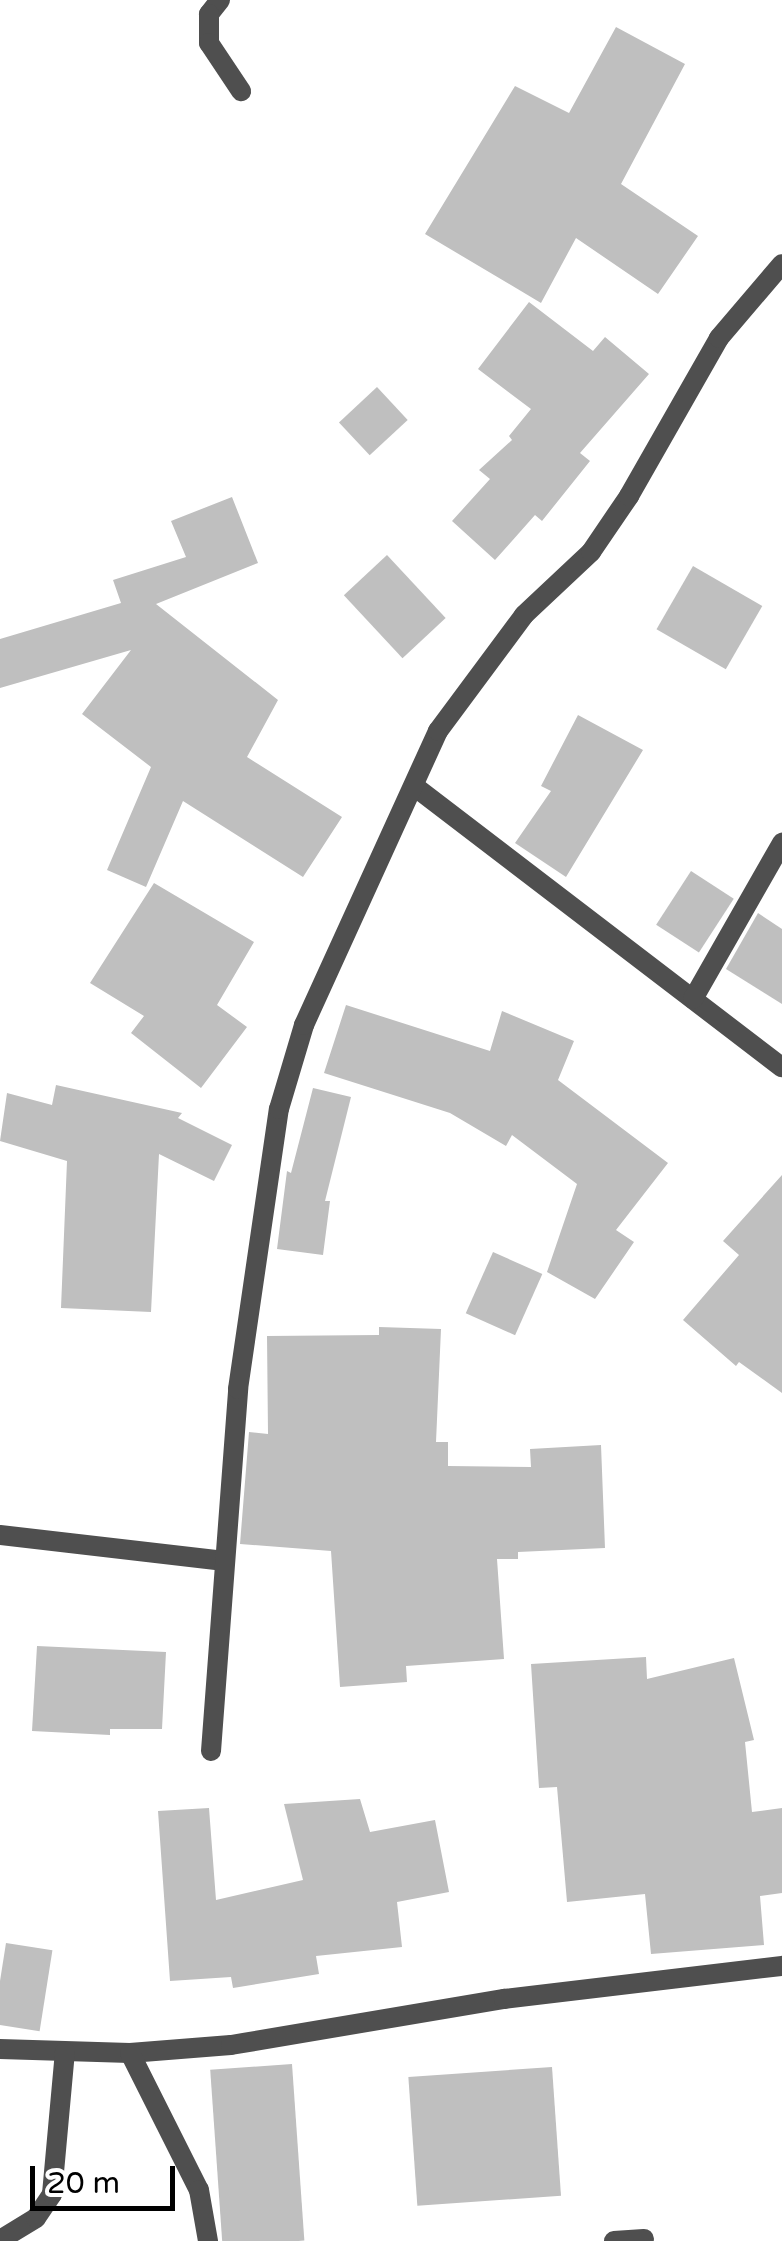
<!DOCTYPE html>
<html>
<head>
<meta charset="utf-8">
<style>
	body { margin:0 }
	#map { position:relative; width:782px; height:2241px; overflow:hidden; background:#fff; font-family:"Varela Round",sans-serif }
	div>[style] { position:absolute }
	.building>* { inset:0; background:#bfbfbf; transform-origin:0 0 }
	.minor>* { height:20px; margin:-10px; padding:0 10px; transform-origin:10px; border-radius:10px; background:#4f4f4f }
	span { translate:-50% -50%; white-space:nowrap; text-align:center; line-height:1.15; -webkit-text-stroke:9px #fff; paint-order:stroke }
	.scale { position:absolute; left:30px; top:2166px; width:145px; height:45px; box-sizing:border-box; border:5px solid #000; border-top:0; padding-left:12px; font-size:30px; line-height:35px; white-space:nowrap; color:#000; -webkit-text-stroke:8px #fff; paint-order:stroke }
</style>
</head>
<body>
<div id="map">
	<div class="building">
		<div style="clip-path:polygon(616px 27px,685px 64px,621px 184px,698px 236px,658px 294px,576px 238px,541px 303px,425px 234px,515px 86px,569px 113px)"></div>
		<div style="clip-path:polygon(529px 302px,593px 351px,605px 337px,649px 374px,580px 453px,590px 461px,542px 521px,535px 515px,495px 560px,452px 521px,490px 479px,479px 470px,512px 440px,509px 436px,531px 409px,478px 369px)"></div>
		<div style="left:377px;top:387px;width:45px;height:52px;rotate:47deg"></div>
		<div style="clip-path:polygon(232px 497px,258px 563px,156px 604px,278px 700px,247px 757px,342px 817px,303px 877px,183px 801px,146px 887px,107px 870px,151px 767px,82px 714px,131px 650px,0 688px,0 639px,121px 603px,113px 580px,186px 557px,171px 521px)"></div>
		<div style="left:387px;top:555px;width:86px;height:59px;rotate:47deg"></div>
		<div style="left:693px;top:566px;width:80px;height:73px;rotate:30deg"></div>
		<div style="clip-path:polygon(578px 715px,643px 750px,566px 877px,515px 843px,551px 791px,541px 786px)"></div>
		<div style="left:691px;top:871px;width:51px;height:64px;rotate:33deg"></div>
		<div style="clip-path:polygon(154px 883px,254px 942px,217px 1005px,247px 1027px,201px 1088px,131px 1033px,144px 1016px,90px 983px)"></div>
		<div style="clip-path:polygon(758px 913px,782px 929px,782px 1004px,726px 969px)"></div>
		<div style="clip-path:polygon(346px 1005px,490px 1051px,502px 1011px,574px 1041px,558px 1080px,668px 1163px,616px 1230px,634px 1242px,595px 1299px,547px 1272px,577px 1184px,512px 1135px,506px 1146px,450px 1113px,324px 1073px)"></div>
		<div style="clip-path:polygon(56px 1085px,182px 1113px,178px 1118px,232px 1145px,214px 1181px,159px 1154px,151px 1312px,61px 1308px,67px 1161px,0 1141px,7px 1093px,52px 1105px)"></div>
		<div style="clip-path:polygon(313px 1088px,351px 1097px,325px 1201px,330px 1201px,323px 1255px,277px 1249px,287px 1171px,291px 1173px)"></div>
		<div style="clip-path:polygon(782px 1175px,782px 1393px,739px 1362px,736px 1366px,683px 1320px,739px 1255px,723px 1241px)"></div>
		<div style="left:493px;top:1252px;width:54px;height:67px;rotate:24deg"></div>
		<div style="clip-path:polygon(379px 1327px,441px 1329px,436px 1442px,448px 1442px,448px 1466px,531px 1467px,530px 1449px,601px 1445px,605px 1548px,518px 1552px,518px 1559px,497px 1559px,504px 1659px,406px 1666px,407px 1682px,340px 1687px,331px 1551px,240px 1544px,249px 1432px,268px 1434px,267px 1336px,379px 1335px)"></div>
		<div style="clip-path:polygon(37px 1646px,166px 1652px,162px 1729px,110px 1729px,110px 1735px,32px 1731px)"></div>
		<div style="clip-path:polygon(646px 1657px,647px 1679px,734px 1658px,754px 1740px,745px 1742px,752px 1812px,782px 1808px,782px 1893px,760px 1896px,764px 1945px,651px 1954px,645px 1894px,567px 1902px,557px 1787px,539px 1788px,531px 1664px)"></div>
		<div style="clip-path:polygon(360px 1799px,370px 1832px,435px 1820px,449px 1892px,397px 1902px,402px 1947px,316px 1956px,319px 1974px,233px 1988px,231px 1977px,170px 1981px,158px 1811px,209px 1808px,216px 1900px,303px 1880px,284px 1804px)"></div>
		<div style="left:6px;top:1943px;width:47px;height:82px;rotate:9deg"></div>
		<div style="left:292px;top:2064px;width:177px;height:82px;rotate:86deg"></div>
		<div style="left:552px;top:2067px;width:129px;height:144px;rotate:86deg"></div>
	</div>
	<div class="minor">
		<div style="left:220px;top:0;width:18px;rotate:128deg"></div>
		<div style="left:209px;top:14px;width:29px;rotate:90deg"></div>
		<div style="left:209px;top:43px;width:58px;rotate:56.3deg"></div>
		<div style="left:414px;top:786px;width:463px;rotate:37.4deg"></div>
		<div style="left:693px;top:999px;width:180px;rotate:-60.3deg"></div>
		<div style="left:0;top:1535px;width:226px;rotate:6.6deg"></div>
		<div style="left:211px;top:1751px;width:363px;rotate:-85.7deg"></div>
		<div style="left:238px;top:1389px;width:283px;rotate:-81.7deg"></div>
		<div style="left:279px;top:1109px;width:88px;rotate:-73.4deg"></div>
		<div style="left:304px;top:1025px;width:323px;rotate:-65.5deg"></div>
		<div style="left:438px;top:731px;width:144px;rotate:-53.4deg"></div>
		<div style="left:524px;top:615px;width:92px;rotate:-43.2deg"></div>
		<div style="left:591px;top:552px;width:68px;rotate:-55.8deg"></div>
		<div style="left:629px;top:496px;width:182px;rotate:-60.3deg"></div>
		<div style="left:719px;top:338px;width:97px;rotate:-49.6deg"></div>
		<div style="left:0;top:2049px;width:130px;rotate:1.8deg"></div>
		<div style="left:130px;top:2053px;width:101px;rotate:-4.5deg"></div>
		<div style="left:231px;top:2045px;width:277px;rotate:-9.6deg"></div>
		<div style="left:504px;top:1999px;width:280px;rotate:-6.8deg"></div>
		<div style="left:130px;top:2053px;width:153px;rotate:63.3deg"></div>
		<div style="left:199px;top:2190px;width:52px;rotate:80deg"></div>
		<div style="left:0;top:2240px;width:42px;rotate:-31.4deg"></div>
		<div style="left:36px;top:2218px;width:29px;rotate:-56deg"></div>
		<div style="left:52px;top:2194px;width:143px;rotate:-84.8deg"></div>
		<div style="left:614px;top:2241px;width:30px;rotate:-4deg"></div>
	</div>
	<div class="scale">20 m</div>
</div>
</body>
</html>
